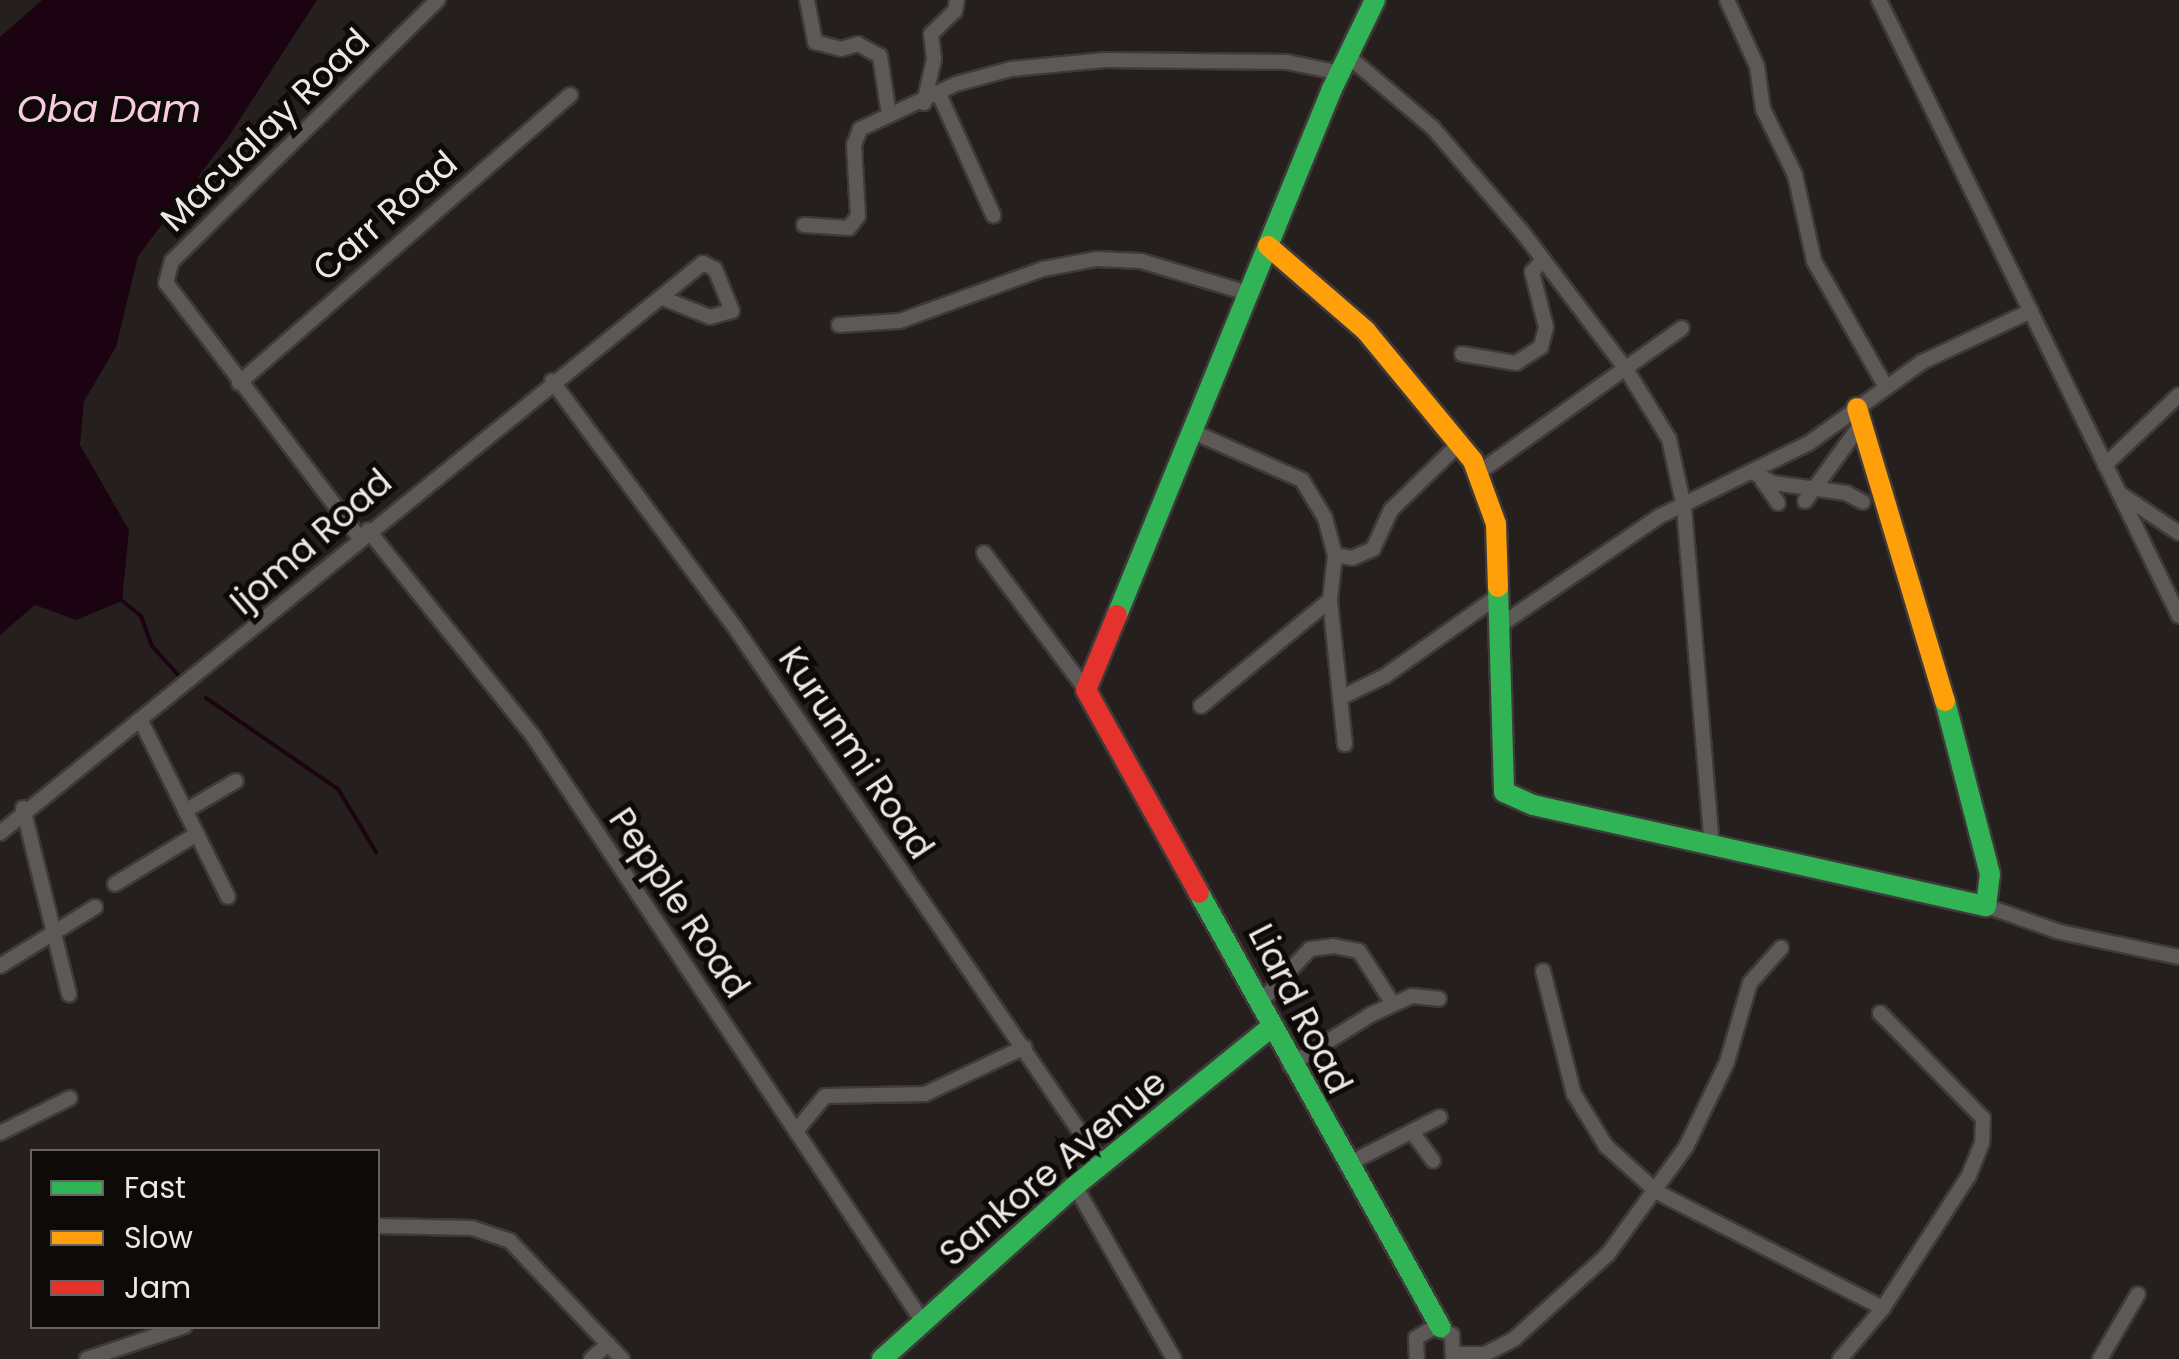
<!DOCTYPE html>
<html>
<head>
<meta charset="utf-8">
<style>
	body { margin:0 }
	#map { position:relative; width:2179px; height:1359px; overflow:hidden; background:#25201e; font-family:Poppins,sans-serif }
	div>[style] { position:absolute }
	.water>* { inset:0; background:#1c0312 }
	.stream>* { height:4px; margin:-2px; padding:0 2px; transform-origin:2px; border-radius:2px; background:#1c0312 }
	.roads { filter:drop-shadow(2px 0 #3f3a39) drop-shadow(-2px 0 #3f3a39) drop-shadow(0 2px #3f3a39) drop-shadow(0 -2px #3f3a39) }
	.street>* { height:14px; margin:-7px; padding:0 7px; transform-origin:7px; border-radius:7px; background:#5d5957 }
	.fast>* { height:20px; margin:-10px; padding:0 10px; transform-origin:10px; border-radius:10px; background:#30b455 }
	.slow>* { height:20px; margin:-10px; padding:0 10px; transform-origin:10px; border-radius:10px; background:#ff9f0a }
	.jam>* { height:20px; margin:-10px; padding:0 10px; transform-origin:10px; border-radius:10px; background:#e5322d }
	span { translate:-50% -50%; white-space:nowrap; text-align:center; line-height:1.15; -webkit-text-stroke:10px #0e0a08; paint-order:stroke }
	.street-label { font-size:35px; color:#eee8e5 }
	.water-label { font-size:38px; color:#f9cae4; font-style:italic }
	.legend { position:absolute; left:30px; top:1149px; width:350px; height:180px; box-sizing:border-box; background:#0e0a08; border:2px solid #686360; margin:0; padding:12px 18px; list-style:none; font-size:30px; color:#eee8e5 }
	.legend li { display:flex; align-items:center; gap:20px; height:50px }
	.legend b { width:50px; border:2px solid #686360 }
</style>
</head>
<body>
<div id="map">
	<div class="water">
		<div style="clip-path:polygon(42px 0,317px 0,229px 136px,138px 256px,116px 347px,84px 401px,80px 445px,129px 530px,122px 601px,76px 620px,35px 605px,0 635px,0 37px)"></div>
	</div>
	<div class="stream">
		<div style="left:120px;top:599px;width:27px;rotate:39deg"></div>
		<div style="left:141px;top:616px;width:32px;rotate:70deg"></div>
		<div style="left:152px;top:646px;width:39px;rotate:48deg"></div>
		<div style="left:206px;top:698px;width:160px;rotate:34.6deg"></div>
		<div style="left:338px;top:789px;width:74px;rotate:58.9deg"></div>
	</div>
	<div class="roads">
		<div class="street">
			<div style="left:807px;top:0;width:43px;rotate:79.2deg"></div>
			<div style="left:815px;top:42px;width:27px;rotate:15deg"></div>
			<div style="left:841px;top:49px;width:18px;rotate:-16deg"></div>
			<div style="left:858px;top:44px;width:25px;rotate:29deg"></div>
			<div style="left:880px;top:56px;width:60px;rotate:81.3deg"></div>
			<div style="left:1727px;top:0;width:72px;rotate:65.6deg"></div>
			<div style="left:1757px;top:66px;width:43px;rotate:82.1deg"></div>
			<div style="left:1763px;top:109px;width:73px;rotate:64.1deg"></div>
			<div style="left:1795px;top:175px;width:88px;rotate:77.5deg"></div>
			<div style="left:1814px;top:261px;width:145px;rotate:60.3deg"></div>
			<div style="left:1879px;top:0;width:685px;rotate:64.03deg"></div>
			<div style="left:1348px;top:56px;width:111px;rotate:40.3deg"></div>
			<div style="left:1433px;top:128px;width:138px;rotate:49.4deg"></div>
			<div style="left:1523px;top:233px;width:171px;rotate:52.9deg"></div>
			<div style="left:1626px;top:369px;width:82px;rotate:58.4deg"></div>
			<div style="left:1669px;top:439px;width:70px;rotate:77.6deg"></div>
			<div style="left:1684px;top:507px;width:341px;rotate:85.3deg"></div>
			<div style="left:939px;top:94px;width:133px;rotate:65.9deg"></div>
			<div style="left:924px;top:103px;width:45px;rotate:-77.2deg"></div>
			<div style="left:934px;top:59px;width:25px;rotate:-97deg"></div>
			<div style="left:931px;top:34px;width:33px;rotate:-44deg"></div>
			<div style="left:955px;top:11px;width:11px;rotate:-80deg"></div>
			<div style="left:804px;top:225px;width:45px;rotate:3.8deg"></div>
			<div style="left:849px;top:228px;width:15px;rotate:-53deg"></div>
			<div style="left:858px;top:216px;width:71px;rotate:-93.2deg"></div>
			<div style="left:854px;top:145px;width:17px;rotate:-69deg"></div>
			<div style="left:860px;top:129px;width:106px;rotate:-25.1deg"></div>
			<div style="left:956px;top:84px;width:57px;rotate:-15.3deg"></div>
			<div style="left:1011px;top:69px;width:94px;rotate:-5.5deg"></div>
			<div style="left:1105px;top:60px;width:182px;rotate:0.6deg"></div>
			<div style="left:1287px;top:62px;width:54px;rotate:11.7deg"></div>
			<div style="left:839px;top:325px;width:61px;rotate:-3.8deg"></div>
			<div style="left:900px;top:321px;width:152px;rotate:-20deg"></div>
			<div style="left:1043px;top:269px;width:55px;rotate:-10.5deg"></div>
			<div style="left:1097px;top:259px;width:44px;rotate:2.6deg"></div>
			<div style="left:1141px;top:261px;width:112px;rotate:16.7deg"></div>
			<div style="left:1462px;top:354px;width:55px;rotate:9.5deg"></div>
			<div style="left:1516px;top:363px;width:30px;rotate:-33deg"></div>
			<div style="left:1541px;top:347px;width:21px;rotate:-76deg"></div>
			<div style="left:1546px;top:327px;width:57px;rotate:-104.3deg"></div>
			<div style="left:1532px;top:272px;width:16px;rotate:-47deg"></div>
			<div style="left:552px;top:381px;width:305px;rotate:53.4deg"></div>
			<div style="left:734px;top:626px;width:652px;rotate:55.63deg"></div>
			<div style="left:239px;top:383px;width:439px;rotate:-41deg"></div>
			<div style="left:1191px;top:431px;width:121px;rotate:23.8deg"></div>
			<div style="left:1302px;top:480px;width:44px;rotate:58.8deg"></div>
			<div style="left:1325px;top:518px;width:38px;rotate:75deg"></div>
			<div style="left:1335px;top:555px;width:45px;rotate:96.3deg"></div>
			<div style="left:1330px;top:600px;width:145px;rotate:84.1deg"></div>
			<div style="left:2105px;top:465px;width:102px;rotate:-43.4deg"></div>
			<div style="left:1752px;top:472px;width:24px;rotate:28deg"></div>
			<div style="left:1773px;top:483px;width:74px;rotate:7.8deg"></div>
			<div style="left:1846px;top:493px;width:19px;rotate:28deg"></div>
			<div style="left:1478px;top:473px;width:250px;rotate:-35.4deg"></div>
			<div style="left:1762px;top:480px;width:28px;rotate:55deg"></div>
			<div style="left:2119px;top:493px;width:72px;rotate:33.7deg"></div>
			<div style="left:1805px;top:501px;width:97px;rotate:-53.8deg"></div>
			<div style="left:368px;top:530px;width:264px;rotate:51.3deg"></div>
			<div style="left:533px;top:736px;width:704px;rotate:56.36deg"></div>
			<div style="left:359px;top:537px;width:319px;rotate:-127.2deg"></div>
			<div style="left:166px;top:283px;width:23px;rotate:-75deg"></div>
			<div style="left:172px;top:261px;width:373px;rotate:-44.5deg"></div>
			<div style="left:984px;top:553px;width:171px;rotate:53.3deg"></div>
			<div style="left:1335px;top:555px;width:17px;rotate:10deg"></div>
			<div style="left:1352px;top:558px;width:23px;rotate:-23deg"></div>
			<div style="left:1373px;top:549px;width:43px;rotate:-65.2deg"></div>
			<div style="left:1391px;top:510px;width:96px;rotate:-44.2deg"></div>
			<div style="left:1502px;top:624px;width:189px;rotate:-34.4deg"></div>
			<div style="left:1658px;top:517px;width:168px;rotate:-26.1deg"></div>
			<div style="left:1809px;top:443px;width:139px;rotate:-35.6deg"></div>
			<div style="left:1922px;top:362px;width:120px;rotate:-25.1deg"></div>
			<div style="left:1340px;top:698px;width:50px;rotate:-26.1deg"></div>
			<div style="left:1385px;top:676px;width:142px;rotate:-35.3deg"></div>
			<div style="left:1201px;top:706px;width:167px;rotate:-39.4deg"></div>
			<div style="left:141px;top:721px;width:196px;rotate:63.7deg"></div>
			<div style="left:23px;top:808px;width:192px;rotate:76.1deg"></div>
			<div style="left:185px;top:811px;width:59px;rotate:-30.5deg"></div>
			<div style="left:0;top:833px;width:905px;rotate:-39.04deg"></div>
			<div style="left:703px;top:263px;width:13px;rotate:27deg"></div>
			<div style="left:715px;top:269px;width:45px;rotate:68deg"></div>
			<div style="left:732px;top:311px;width:23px;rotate:165deg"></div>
			<div style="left:710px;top:317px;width:52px;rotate:-158.4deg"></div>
			<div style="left:115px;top:884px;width:96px;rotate:-31.4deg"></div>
			<div style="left:1986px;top:906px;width:78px;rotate:19.4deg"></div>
			<div style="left:2060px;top:932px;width:122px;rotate:11.9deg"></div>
			<div style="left:0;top:966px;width:112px;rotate:-31.8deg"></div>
			<div style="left:1543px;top:971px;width:127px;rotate:75.9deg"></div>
			<div style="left:1574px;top:1094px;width:61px;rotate:58.4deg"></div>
			<div style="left:1606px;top:1146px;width:69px;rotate:42deg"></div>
			<div style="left:1657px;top:1192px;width:254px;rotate:27.2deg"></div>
			<div style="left:1883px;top:1308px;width:67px;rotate:130.1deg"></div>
			<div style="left:1258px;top:1005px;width:76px;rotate:-47.1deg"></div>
			<div style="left:1310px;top:949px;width:23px;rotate:-7deg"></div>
			<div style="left:1333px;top:946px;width:26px;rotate:11deg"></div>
			<div style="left:1359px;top:951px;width:63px;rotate:57.3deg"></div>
			<div style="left:1880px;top:1013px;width:147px;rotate:45.6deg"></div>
			<div style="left:1983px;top:1118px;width:25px;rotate:92deg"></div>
			<div style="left:1982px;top:1143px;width:37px;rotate:112deg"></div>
			<div style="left:1968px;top:1177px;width:156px;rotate:123deg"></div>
			<div style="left:1290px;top:1065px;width:97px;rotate:-31.9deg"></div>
			<div style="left:1372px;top:1014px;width:44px;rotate:-24.2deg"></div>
			<div style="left:1412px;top:996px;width:27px;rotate:6deg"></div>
			<div style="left:796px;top:1131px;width:45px;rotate:-50.4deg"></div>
			<div style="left:825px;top:1096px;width:100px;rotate:-1.1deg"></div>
			<div style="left:925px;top:1094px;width:110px;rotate:-25.2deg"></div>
			<div style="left:0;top:1133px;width:78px;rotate:-26.6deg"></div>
			<div style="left:1413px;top:1133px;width:34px;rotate:54deg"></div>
			<div style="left:1348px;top:1164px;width:103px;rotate:-27.1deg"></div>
			<div style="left:1075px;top:1186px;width:199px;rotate:60.2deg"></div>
			<div style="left:378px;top:1226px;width:94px;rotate:1.2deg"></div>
			<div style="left:472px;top:1228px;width:40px;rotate:18.9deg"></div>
			<div style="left:510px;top:1241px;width:163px;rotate:46.5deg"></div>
			<div style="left:1456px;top:1354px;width:29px"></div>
			<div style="left:1485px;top:1354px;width:33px;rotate:-27deg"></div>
			<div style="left:1514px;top:1339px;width:127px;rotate:-42.1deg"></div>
			<div style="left:1608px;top:1254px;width:132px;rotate:-53.9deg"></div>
			<div style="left:1686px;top:1147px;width:94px;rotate:-64.2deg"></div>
			<div style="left:1727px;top:1062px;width:82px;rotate:-73.8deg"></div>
			<div style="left:1750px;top:983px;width:47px;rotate:-48.5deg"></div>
			<div style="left:87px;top:1359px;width:103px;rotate:-18.6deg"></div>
			<div style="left:591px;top:1359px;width:23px;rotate:-41deg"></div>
			<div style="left:1417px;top:1359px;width:21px;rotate:-93deg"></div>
			<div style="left:1416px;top:1338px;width:21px;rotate:-31deg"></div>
			<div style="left:1434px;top:1327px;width:20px;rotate:24deg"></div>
			<div style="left:1452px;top:1335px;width:23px;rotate:88deg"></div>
			<div style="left:2100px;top:1359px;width:75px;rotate:-59.7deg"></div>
		</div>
		<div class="fast">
			<div style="left:1498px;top:587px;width:205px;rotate:88.3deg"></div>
			<div style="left:1504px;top:792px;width:32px;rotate:24deg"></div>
			<div style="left:1533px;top:805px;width:464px;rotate:12.6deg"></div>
			<div style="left:1986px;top:906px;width:32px;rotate:-83deg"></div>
			<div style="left:1990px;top:874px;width:179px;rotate:-104.6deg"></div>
			<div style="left:1117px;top:615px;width:568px;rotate:-67.77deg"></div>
			<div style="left:1332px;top:89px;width:99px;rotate:-64.2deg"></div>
			<div style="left:1199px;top:893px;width:497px;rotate:60.9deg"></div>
			<div style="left:882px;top:1359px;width:259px;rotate:-41.9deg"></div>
			<div style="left:1075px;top:1186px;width:250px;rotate:-39deg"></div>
		</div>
		<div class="slow">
			<div style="left:1268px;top:246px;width:130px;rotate:40.9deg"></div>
			<div style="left:1366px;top:331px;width:168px;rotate:50.5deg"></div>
			<div style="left:1473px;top:461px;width:67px;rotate:69.9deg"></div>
			<div style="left:1496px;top:524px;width:63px;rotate:88.2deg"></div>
			<div style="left:1857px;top:408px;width:306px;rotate:73.3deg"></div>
		</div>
		<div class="jam">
			<div style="left:1117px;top:615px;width:81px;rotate:112.5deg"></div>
			<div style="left:1086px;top:690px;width:232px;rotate:60.9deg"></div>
		</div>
	</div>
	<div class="street-label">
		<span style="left:265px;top:130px;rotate:-44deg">Macualay Road</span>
		<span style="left:385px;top:216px;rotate:-41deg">Carr Road</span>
		<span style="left:311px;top:542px;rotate:-41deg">Ijoma Road</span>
		<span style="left:856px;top:753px;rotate:56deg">Kurunmi Road</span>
		<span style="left:679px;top:903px;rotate:56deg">Pepple Road</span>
		<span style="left:1300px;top:1009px;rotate:63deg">Liard Road</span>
		<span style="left:1053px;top:1168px;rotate:-40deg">Sankore Avenue</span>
	</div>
	<div class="water-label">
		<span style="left:109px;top:109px">Oba Dam</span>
	</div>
	<ul class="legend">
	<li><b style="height:12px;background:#30b455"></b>Fast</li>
	<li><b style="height:12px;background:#ff9f0a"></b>Slow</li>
	<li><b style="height:12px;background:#e5322d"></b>Jam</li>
	</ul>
</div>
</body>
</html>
